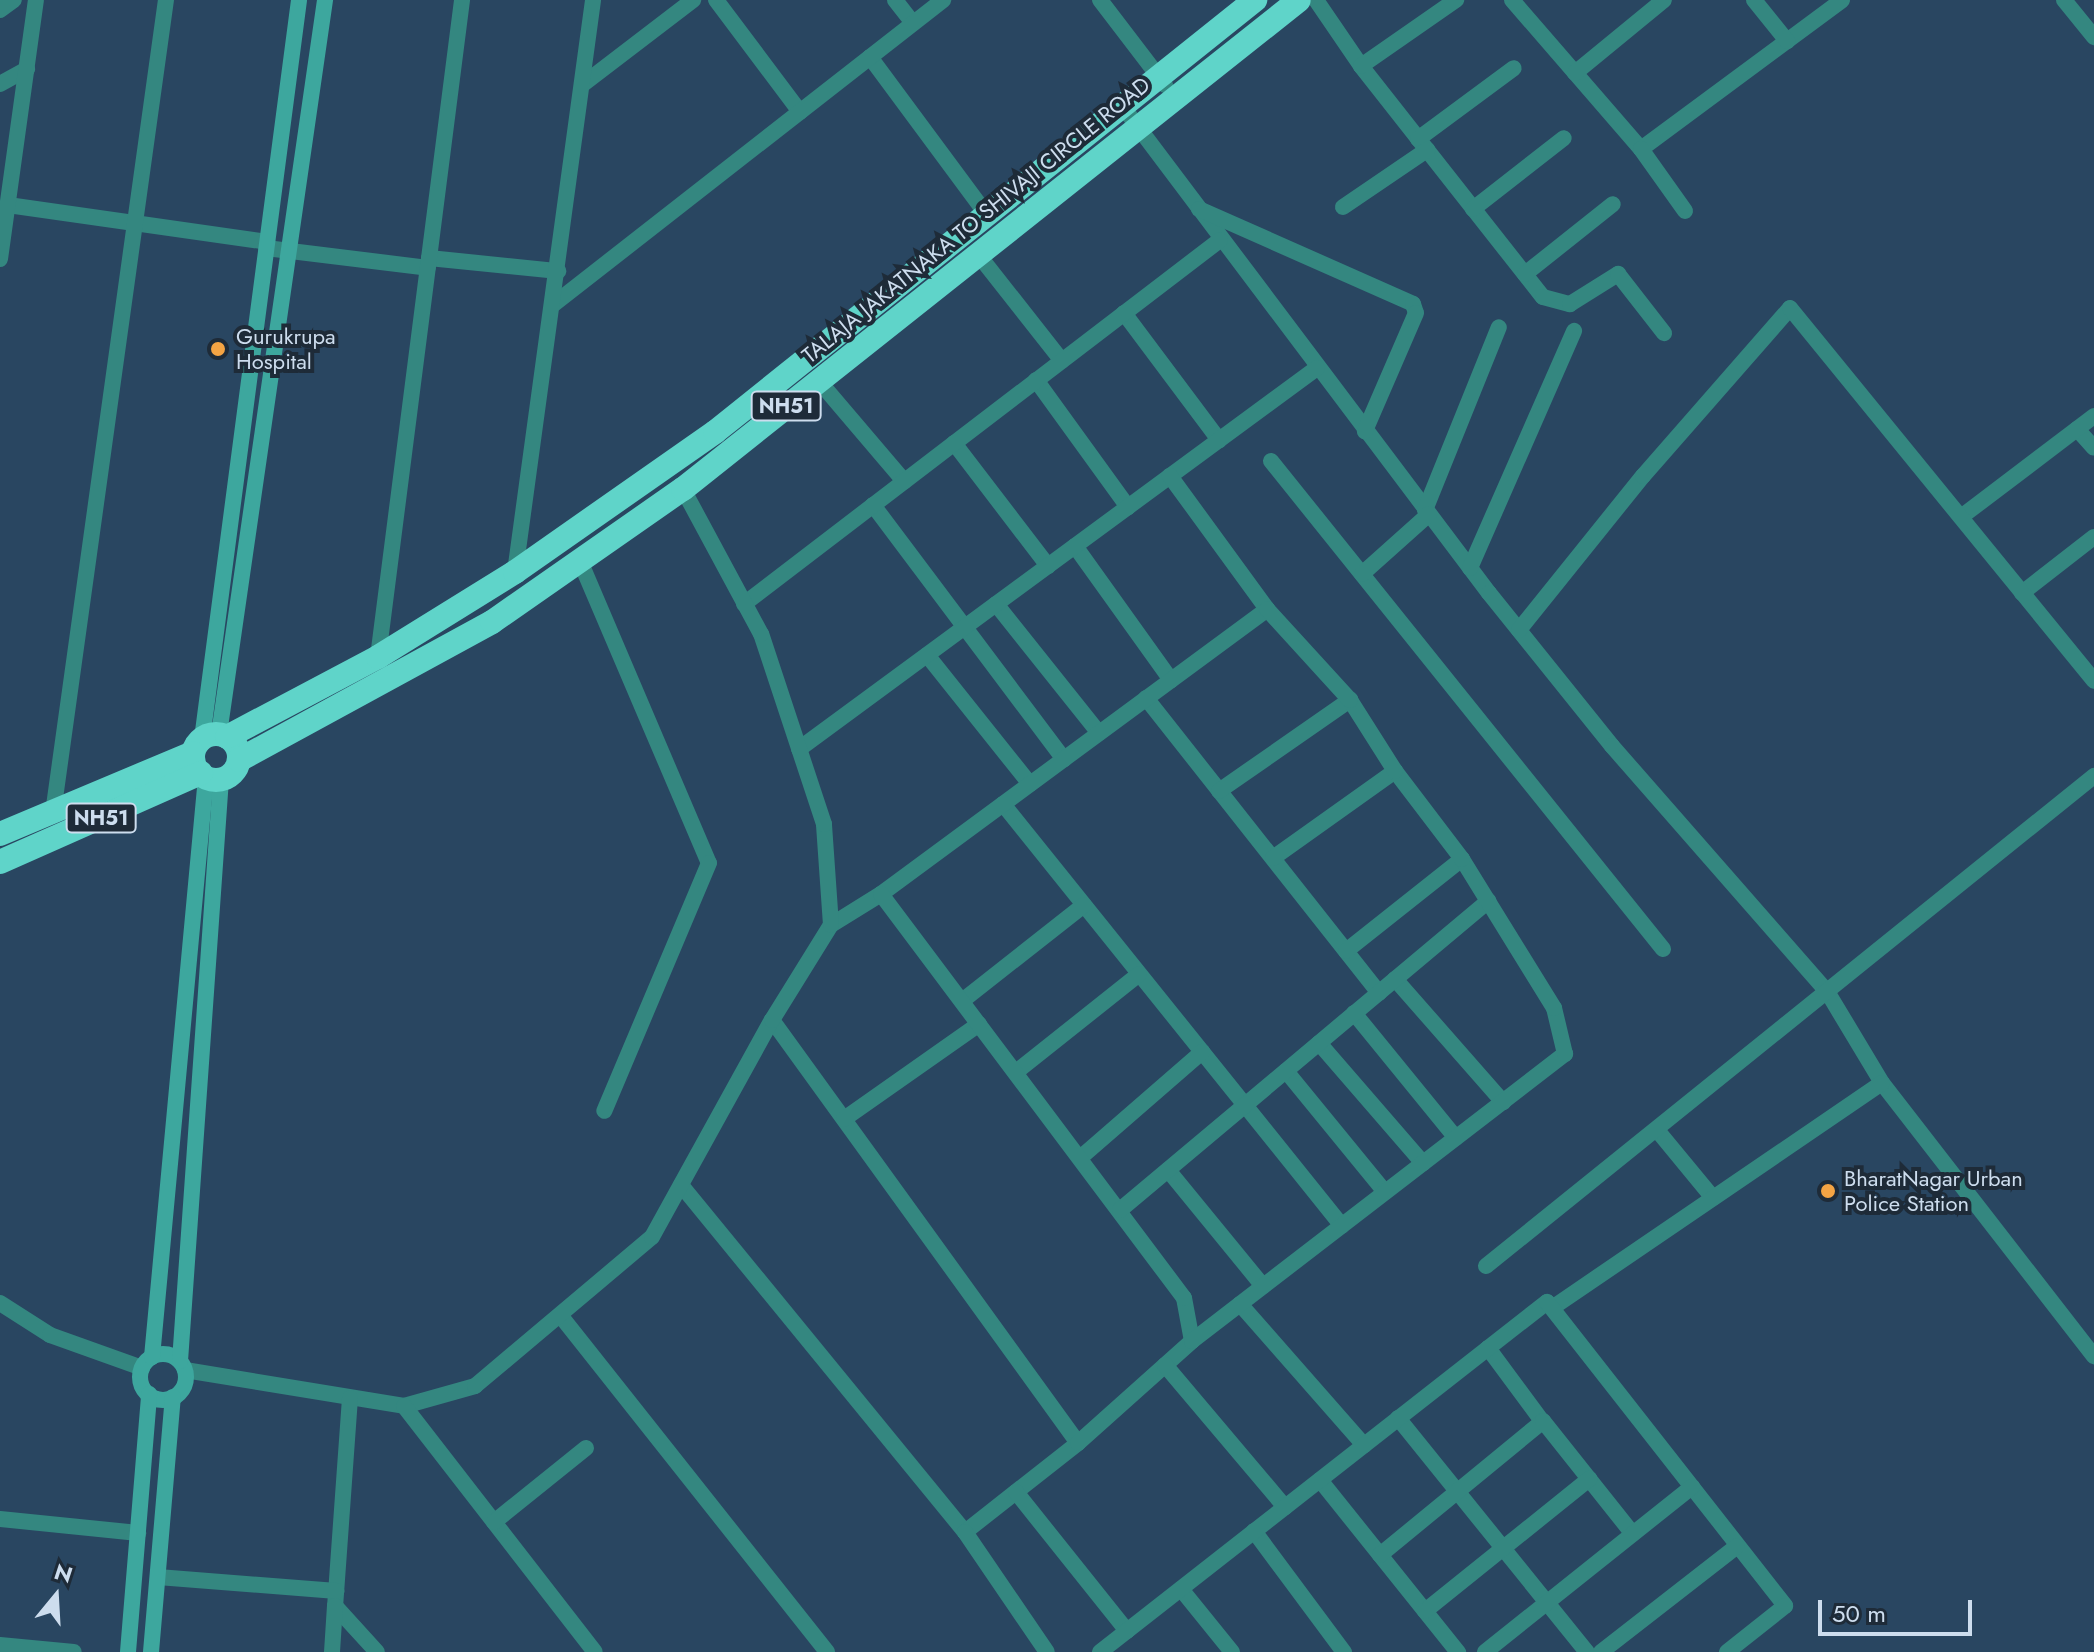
<!DOCTYPE html>
<html>
<head>
<meta charset="utf-8">
<style>
	body { margin:0 }
	#map { position:relative; width:2094px; height:1652px; overflow:hidden; background:#294661; font-family:Jost,sans-serif }
	div>[style] { position:absolute }
	.street>* { height:16px; margin:-8px; padding:0 8px; transform-origin:8px; border-radius:8px; background:#348780 }
	.secondary>* { height:16px; margin:-8px; padding:0 8px; transform-origin:8px; border-radius:8px; background:#3da79e }
	.secondary>.ring { margin:-8px; padding:0; box-sizing:content-box; background:none; border:16px solid #3da79e; border-radius:50% }
	.highway>* { height:24px; margin:-12px; padding:0 12px; transform-origin:12px; border-radius:12px; background:#5fd4c9 }
	.highway>.ring { margin:-12px; padding:0; box-sizing:content-box; background:none; border:24px solid #5fd4c9; border-radius:50% }
	.dots>* { width:22px; height:22px; translate:-50% -50%; box-sizing:border-box; border:4px solid #1e2b38; border-radius:50% }
	span { translate:-50% -50%; white-space:nowrap; text-align:center; line-height:1.15; -webkit-text-stroke:8px #1e2b38; paint-order:stroke }
	.shield-label span { padding:2px 6px; background:#1e2b38; border:2px solid; border-radius:6px; -webkit-text-stroke-width:0 }
	.shield-label { font-size:20px; color:#cdddee; font-weight:700 }
	.street-label { font-size:22px; color:#cdddee }
	.poi-label { font-size:22px; color:#cdddee }
	.left { translate:0 -50%; text-align:left }
	.north { position:absolute; left:16px; top:1556px; width:80px; height:80px; -webkit-text-stroke:6px #1e2b38; paint-order:stroke; rotate:18deg; font-size:22px; font-weight:700; line-height:32px; text-align:center; color:#cdddee }
	.north::after { content:''; display:block; margin:auto; width:28px; height:36px; background:#cdddee; clip-path:polygon(50% 0,100% 100%,50% 72%,0 100%) }
	.scale { position:absolute; left:1818px; top:1600px; width:154px; height:36px; box-sizing:border-box; border:4px solid #cdddee; border-top:0; padding-left:10px; font-size:24px; line-height:28px; white-space:nowrap; color:#cdddee; -webkit-text-stroke:6px #1e2b38; paint-order:stroke }
</style>
</head>
<body>
<div id="map">
	<div class="street">
		<div style="left:716px;top:0;width:140px;rotate:53.1deg"></div>
		<div style="left:895px;top:0;width:29px;rotate:52deg"></div>
		<div style="left:1100px;top:0;width:107px;rotate:52.6deg"></div>
		<div style="left:1316px;top:0;width:80px;rotate:55.7deg"></div>
		<div style="left:1361px;top:66px;width:294px;rotate:51.8deg"></div>
		<div style="left:1543px;top:297px;width:28px;rotate:15deg"></div>
		<div style="left:1570px;top:304px;width:57px;rotate:-32deg"></div>
		<div style="left:1618px;top:274px;width:75px;rotate:52.1deg"></div>
		<div style="left:1512px;top:0;width:197px;rotate:49.1deg"></div>
		<div style="left:1641px;top:149px;width:250px;rotate:-36.5deg"></div>
		<div style="left:1754px;top:0;width:53px;rotate:51.2deg"></div>
		<div style="left:2064px;top:0;width:48px;rotate:51deg"></div>
		<div style="left:0;top:10px;width:17px;rotate:-36deg"></div>
		<div style="left:870px;top:57px;width:197px;rotate:53.5deg"></div>
		<div style="left:1361px;top:66px;width:116px;rotate:-34.8deg"></div>
		<div style="left:1575px;top:73px;width:115px;rotate:-39.4deg"></div>
		<div style="left:0;top:84px;width:31px;rotate:-29deg"></div>
		<div style="left:582px;top:85px;width:140px;rotate:-37.4deg"></div>
		<div style="left:1123px;top:107px;width:608px;rotate:53.02deg"></div>
		<div style="left:1489px;top:593px;width:196px;rotate:51.2deg"></div>
		<div style="left:1612px;top:746px;width:328px;rotate:48.8deg"></div>
		<div style="left:1828px;top:993px;width:105px;rotate:59deg"></div>
		<div style="left:1882px;top:1083px;width:346px;rotate:52.2deg"></div>
		<div style="left:1418px;top:139px;width:119px;rotate:-36.5deg"></div>
		<div style="left:1641px;top:149px;width:76px;rotate:54.6deg"></div>
		<div style="left:8px;top:205px;width:262px;rotate:8.1deg"></div>
		<div style="left:1343px;top:207px;width:102px;rotate:-34.2deg"></div>
		<div style="left:1199px;top:209px;width:234px;rotate:23.9deg"></div>
		<div style="left:1413px;top:304px;width:9px;rotate:72deg"></div>
		<div style="left:1416px;top:313px;width:129px;rotate:113.4deg"></div>
		<div style="left:1473px;top:209px;width:115px;rotate:-38deg"></div>
		<div style="left:266px;top:248px;width:163px;rotate:7deg"></div>
		<div style="left:977px;top:253px;width:137px;rotate:51.8deg"></div>
		<div style="left:429px;top:258px;width:130px;rotate:5.8deg"></div>
		<div style="left:0;top:259px;width:261px;rotate:-82.1deg"></div>
		<div style="left:1525px;top:274px;width:112px;rotate:-38.5deg"></div>
		<div style="left:554px;top:304px;width:494px;rotate:-38deg"></div>
		<div style="left:1124px;top:313px;width:159px;rotate:53.2deg"></div>
		<div style="left:818px;top:380px;width:133px;rotate:49.6deg"></div>
		<div style="left:1036px;top:380px;width:157px;rotate:54.1deg"></div>
		<div style="left:2077px;top:429px;width:25px;rotate:48deg"></div>
		<div style="left:954px;top:443px;width:155px;rotate:52.6deg"></div>
		<div style="left:1271px;top:461px;width:626px;rotate:51.23deg"></div>
		<div style="left:873px;top:505px;width:318px;rotate:53.1deg"></div>
		<div style="left:1425px;top:510px;width:197px;rotate:-68deg"></div>
		<div style="left:1961px;top:517px;width:167px;rotate:-37.2deg"></div>
		<div style="left:1075px;top:546px;width:165px;rotate:54.4deg"></div>
		<div style="left:580px;top:561px;width:328px;rotate:66.9deg"></div>
		<div style="left:709px;top:863px;width:269px;rotate:112.9deg"></div>
		<div style="left:1470px;top:568px;width:259px;rotate:-66.3deg"></div>
		<div style="left:515px;top:572px;width:577px;rotate:-82.23deg"></div>
		<div style="left:1362px;top:574px;width:90px;rotate:-41.8deg"></div>
		<div style="left:2022px;top:593px;width:91px;rotate:-37.9deg"></div>
		<div style="left:744px;top:604px;width:599px;rotate:-37.41deg"></div>
		<div style="left:996px;top:604px;width:165px;rotate:51.4deg"></div>
		<div style="left:1519px;top:630px;width:198px;rotate:-51.2deg"></div>
		<div style="left:1643px;top:476px;width:223px;rotate:-48.8deg"></div>
		<div style="left:1790px;top:308px;width:481px;rotate:50.8deg"></div>
		<div style="left:927px;top:655px;width:165px;rotate:51.4deg"></div>
		<div style="left:378px;top:657px;width:662px;rotate:-82.71deg"></div>
		<div style="left:1146px;top:698px;width:376px;rotate:51.7deg"></div>
		<div style="left:799px;top:749px;width:643px;rotate:-36.34deg"></div>
		<div style="left:1219px;top:791px;width:160px;rotate:-34.8deg"></div>
		<div style="left:1003px;top:804px;width:541px;rotate:51.22deg"></div>
		<div style="left:53px;top:813px;width:821px;rotate:-82.09deg"></div>
		<div style="left:1273px;top:858px;width:150px;rotate:-35.5deg"></div>
		<div style="left:831px;top:925px;width:59px;rotate:-31.8deg"></div>
		<div style="left:881px;top:894px;width:480px;rotate:-36.4deg"></div>
		<div style="left:1267px;top:609px;width:165px;rotate:-126.1deg"></div>
		<div style="left:1346px;top:951px;width:148px;rotate:-38.4deg"></div>
		<div style="left:1395px;top:979px;width:164px;rotate:48.7deg"></div>
		<div style="left:962px;top:1001px;width:155px;rotate:-38.2deg"></div>
		<div style="left:1354px;top:1013px;width:161px;rotate:50.8deg"></div>
		<div style="left:772px;top:1020px;width:522px;rotate:54.12deg"></div>
		<div style="left:1319px;top:1043px;width:159px;rotate:49.1deg"></div>
		<div style="left:1286px;top:1071px;width:156px;rotate:50.7deg"></div>
		<div style="left:1016px;top:1072px;width:157px;rotate:-38.5deg"></div>
		<div style="left:844px;top:1119px;width:165px;rotate:-35.1deg"></div>
		<div style="left:1657px;top:1130px;width:88px;rotate:50.5deg"></div>
		<div style="left:1080px;top:1158px;width:162px;rotate:-41deg"></div>
		<div style="left:1168px;top:1170px;width:150px;rotate:50.7deg"></div>
		<div style="left:681px;top:1185px;width:448px;rotate:50.7deg"></div>
		<div style="left:965px;top:1532px;width:144px;rotate:-38.2deg"></div>
		<div style="left:1078px;top:1443px;width:153px;rotate:-41.8deg"></div>
		<div style="left:1192px;top:1341px;width:44px;rotate:-100.5deg"></div>
		<div style="left:1184px;top:1298px;width:505px;rotate:-126.87deg"></div>
		<div style="left:1120px;top:1210px;width:481px;rotate:-40deg"></div>
		<div style="left:1486px;top:1266px;width:781px;rotate:-38.87deg"></div>
		<div style="left:0;top:1303px;width:59px;rotate:32.6deg"></div>
		<div style="left:50px;top:1335px;width:98px;rotate:19.7deg"></div>
		<div style="left:1240px;top:1304px;width:188px;rotate:48.7deg"></div>
		<div style="left:1552px;top:1308px;width:399px;rotate:-34.3deg"></div>
		<div style="left:560px;top:1315px;width:430px;rotate:51.6deg"></div>
		<div style="left:1192px;top:1341px;width:471px;rotate:-37.6deg"></div>
		<div style="left:1565px;top:1054px;width:47px;rotate:-103.4deg"></div>
		<div style="left:1554px;top:1008px;width:175px;rotate:-121.7deg"></div>
		<div style="left:1462px;top:859px;width:111px;rotate:-127.3deg"></div>
		<div style="left:1395px;top:771px;width:84px;rotate:-122.4deg"></div>
		<div style="left:1350px;top:700px;width:123px;rotate:-132.4deg"></div>
		<div style="left:1488px;top:1348px;width:91px;rotate:53.5deg"></div>
		<div style="left:1165px;top:1365px;width:186px;rotate:49.8deg"></div>
		<div style="left:185px;top:1370px;width:222px;rotate:9.3deg"></div>
		<div style="left:404px;top:1406px;width:74px;rotate:-15.7deg"></div>
		<div style="left:475px;top:1386px;width:231px;rotate:-40.1deg"></div>
		<div style="left:652px;top:1237px;width:248px;rotate:-61.1deg"></div>
		<div style="left:772px;top:1020px;width:112px;rotate:-58.2deg"></div>
		<div style="left:831px;top:925px;width:101px;rotate:-94deg"></div>
		<div style="left:824px;top:824px;width:200px;rotate:-108.3deg"></div>
		<div style="left:761px;top:634px;width:165px;rotate:-118.3deg"></div>
		<div style="left:350px;top:1398px;width:209px;rotate:94.1deg"></div>
		<div style="left:335px;top:1606px;width:62px;rotate:47.6deg"></div>
		<div style="left:404px;top:1406px;width:311px;rotate:52.2deg"></div>
		<div style="left:1398px;top:1418px;width:301px;rotate:51.1deg"></div>
		<div style="left:1320px;top:1480px;width:221px;rotate:51.3deg"></div>
		<div style="left:1016px;top:1492px;width:178px;rotate:51.4deg"></div>
		<div style="left:0;top:1519px;width:139px;rotate:5.8deg"></div>
		<div style="left:494px;top:1522px;width:118px;rotate:-38.8deg"></div>
		<div style="left:1254px;top:1531px;width:151px;rotate:53.4deg"></div>
		<div style="left:965px;top:1532px;width:145px;rotate:55.7deg"></div>
		<div style="left:1380px;top:1555px;width:211px;rotate:-39.4deg"></div>
		<div style="left:1543px;top:1421px;width:144px;rotate:51.5deg"></div>
		<div style="left:158px;top:1577px;width:179px;rotate:4.5deg"></div>
		<div style="left:1181px;top:1589px;width:81px;rotate:51deg"></div>
		<div style="left:1425px;top:1611px;width:211px;rotate:-38.8deg"></div>
		<div style="left:0;top:1645px;width:74px;rotate:5.4deg"></div>
		<div style="left:332px;top:1652px;width:46px;rotate:-86.3deg"></div>
		<div style="left:1100px;top:1652px;width:568px;rotate:-38.06deg"></div>
		<div style="left:1547px;top:1302px;width:386px;rotate:51.9deg"></div>
		<div style="left:1785px;top:1606px;width:74px;rotate:141.6deg"></div>
		<div style="left:1485px;top:1652px;width:265px;rotate:-38.6deg"></div>
		<div style="left:1601px;top:1652px;width:172px;rotate:-37.9deg"></div>
	</div>
	<div class="secondary">
		<div style="left:219px;top:734px;width:742px;rotate:-81.78deg"></div>
		<div style="left:202px;top:739px;width:745px;rotate:-82.52deg"></div>
		<div class="ring" style="left:140px;top:1354px;width:30px;height:30px"></div>
		<div style="left:152px;top:1357px;width:583px;rotate:-84.68deg"></div>
		<div style="left:180px;top:1361px;width:583px;rotate:-85.97deg"></div>
		<div style="left:128px;top:1652px;width:259px;rotate:-85.3deg"></div>
		<div style="left:151px;top:1652px;width:256px;rotate:-85.1deg"></div>
	</div>
	<div class="highway">
		<div class="ring" style="left:193px;top:734px;width:22px;height:22px"></div>
		<div style="left:227px;top:737px;width:171px;rotate:-27.9deg"></div>
		<div style="left:378px;top:657px;width:161px;rotate:-31.8deg"></div>
		<div style="left:515px;top:572px;width:244px;rotate:-35deg"></div>
		<div style="left:715px;top:432px;width:692px;rotate:-38.66deg"></div>
		<div style="left:239px;top:760px;width:288px;rotate:-28.6deg"></div>
		<div style="left:492px;top:622px;width:233px;rotate:-34.9deg"></div>
		<div style="left:683px;top:489px;width:786px;rotate:-38.44deg"></div>
		<div style="left:0;top:834px;width:209px;rotate:-22.8deg"></div>
		<div style="left:0;top:862px;width:220px;rotate:-23.9deg"></div>
	</div>
	<div class="dots">
		<div style="left:218px;top:349px;background:#f4a444"></div>
		<div style="left:1828px;top:1191px;background:#f4a444"></div>
	</div>
	<div class="shield-label">
		<span style="left:786px;top:406px">NH51</span>
		<span style="left:101px;top:818px">NH51</span>
	</div>
	<div class="street-label">
		<span style="left:976px;top:220px;rotate:-39deg">TALAJA JAKATNAKA TO SHIVAJI CIRCLE ROAD</span>
	</div>
	<div class="poi-label">
		<span class="left" style="left:236px;top:349px">Gurukrupa<br>Hospital</span>
		<span class="left" style="left:1844px;top:1191px">BharatNagar Urban<br>Police Station</span>
	</div>
	<div class="north">N</div>
	<div class="scale">50 m</div>
</div>
</body>
</html>
